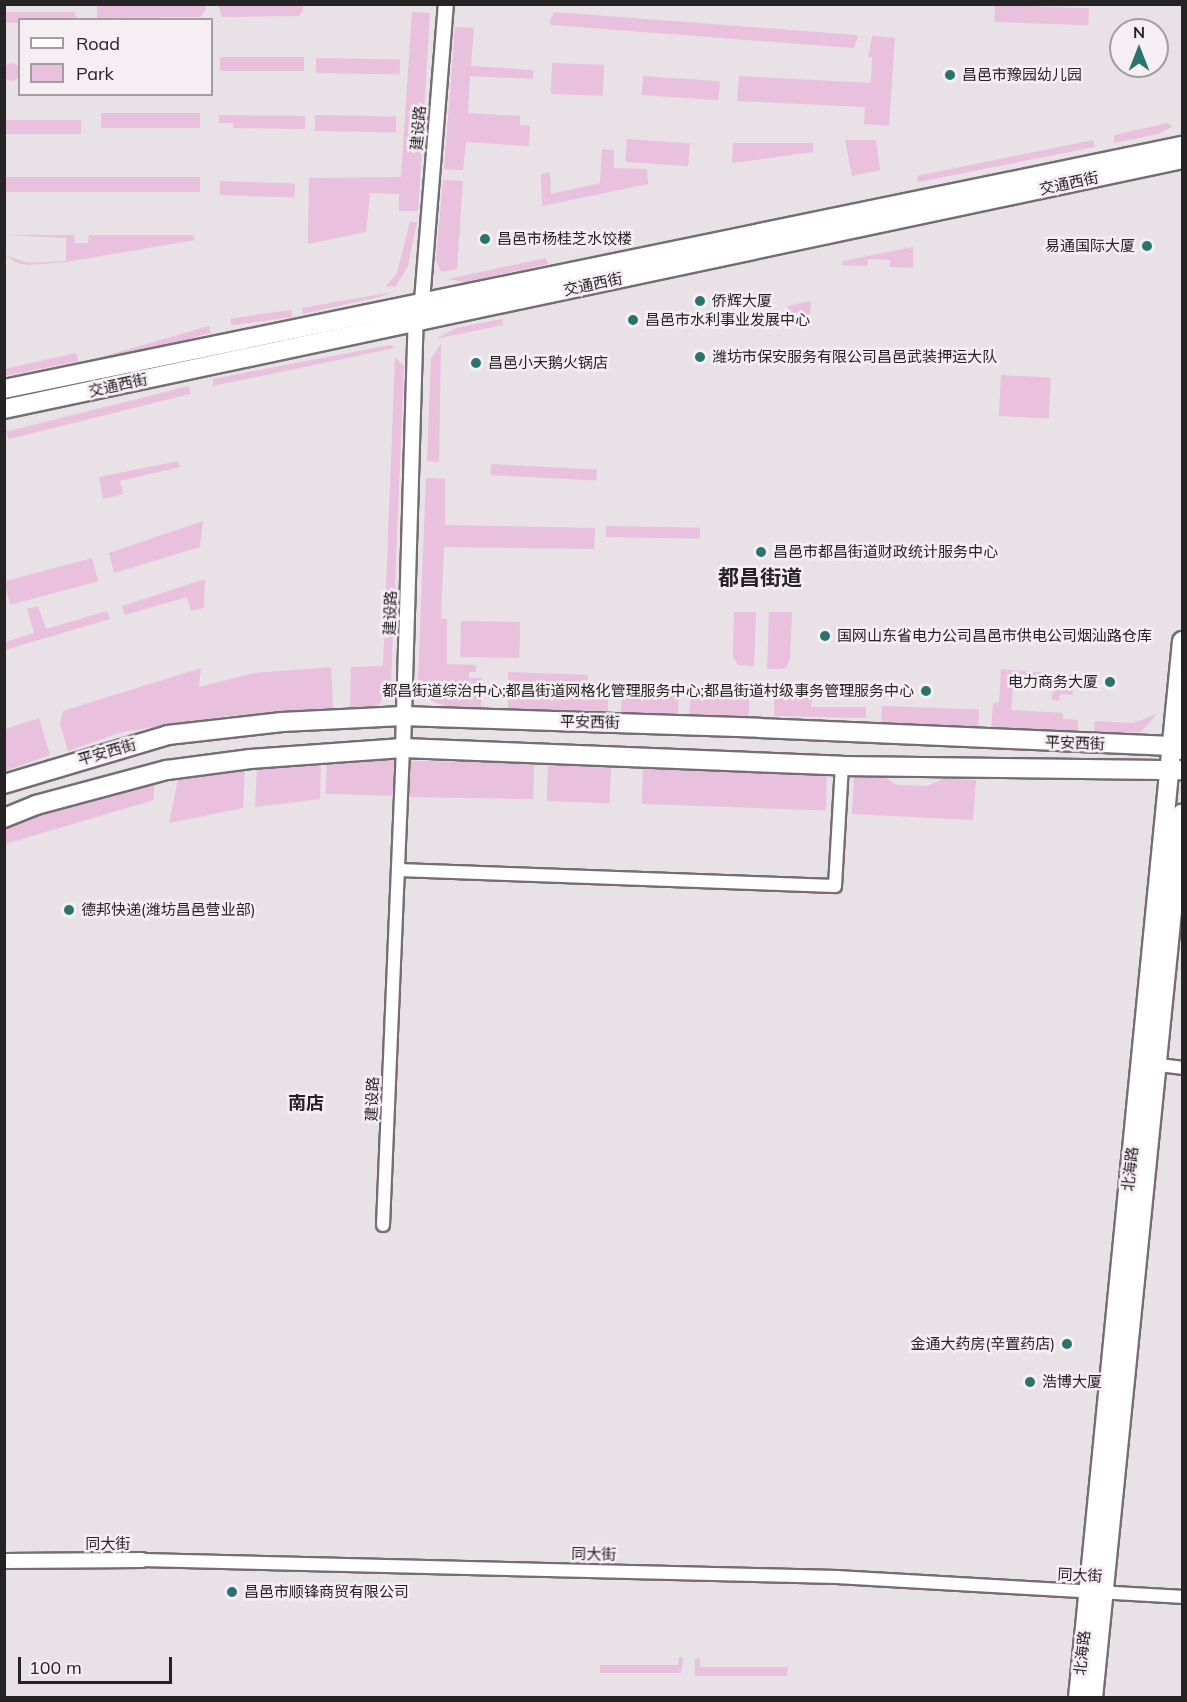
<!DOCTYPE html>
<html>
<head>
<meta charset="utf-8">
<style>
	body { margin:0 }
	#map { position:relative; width:1187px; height:1702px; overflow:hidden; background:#e8e1e6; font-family:Mulish,"Noto Sans SC",sans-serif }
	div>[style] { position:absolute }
	.green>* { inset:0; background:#e9c0dd; transform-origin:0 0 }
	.round { border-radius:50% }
	.roads { filter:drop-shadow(2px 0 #746e72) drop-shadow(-2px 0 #746e72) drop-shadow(0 2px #746e72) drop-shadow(0 -2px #746e72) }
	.minor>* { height:12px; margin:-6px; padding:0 6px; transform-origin:6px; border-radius:6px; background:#fff }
	.tertiary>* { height:14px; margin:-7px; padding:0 7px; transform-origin:7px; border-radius:7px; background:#fff }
	.primary>* { height:18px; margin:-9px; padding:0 9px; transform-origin:9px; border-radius:9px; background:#fff }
	.dots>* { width:16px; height:16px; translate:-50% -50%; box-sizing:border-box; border:3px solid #f5eef3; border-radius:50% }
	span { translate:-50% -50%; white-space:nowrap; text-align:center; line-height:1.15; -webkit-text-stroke:5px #f5eef3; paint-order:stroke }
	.poi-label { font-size:15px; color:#262325 }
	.left { translate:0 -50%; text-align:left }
	.right { translate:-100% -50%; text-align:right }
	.street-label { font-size:15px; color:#262325 }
	.quarter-label { font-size:18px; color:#262325; font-weight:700 }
	.district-label { font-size:21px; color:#262325; font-weight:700 }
	.frame { position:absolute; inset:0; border:6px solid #262325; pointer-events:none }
	.legend { position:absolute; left:18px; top:18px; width:195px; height:78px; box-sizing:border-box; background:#f5eef3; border:2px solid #a29da1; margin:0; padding:8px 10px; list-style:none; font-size:18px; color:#262325 }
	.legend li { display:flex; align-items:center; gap:12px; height:30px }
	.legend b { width:30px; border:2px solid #a29da1 }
	.north { position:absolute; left:1109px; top:18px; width:60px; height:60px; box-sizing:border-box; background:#f5eef3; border:2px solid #a29da1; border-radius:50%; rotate:0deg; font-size:16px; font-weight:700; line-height:24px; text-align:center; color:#262325 }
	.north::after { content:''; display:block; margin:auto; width:21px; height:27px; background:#2b746e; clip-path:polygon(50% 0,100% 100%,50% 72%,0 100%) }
	.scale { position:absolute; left:18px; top:1657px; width:154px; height:27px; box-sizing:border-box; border:3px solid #262325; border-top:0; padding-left:8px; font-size:18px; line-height:21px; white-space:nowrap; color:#262325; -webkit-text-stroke:4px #f5eef3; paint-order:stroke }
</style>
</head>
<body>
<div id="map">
	<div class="green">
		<div style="clip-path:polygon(97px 5px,205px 4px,206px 9px,201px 17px,97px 18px)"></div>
		<div style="clip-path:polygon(218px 5px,303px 5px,303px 11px,299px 16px,222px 17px)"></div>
		<div style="left:995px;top:5px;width:94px;height:17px;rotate:2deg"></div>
		<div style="clip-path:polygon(4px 12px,74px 12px,78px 19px,5px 23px)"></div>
		<div style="clip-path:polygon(412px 12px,430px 13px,418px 211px,399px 211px,399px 194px,370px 193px,366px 232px,308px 244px,309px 178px,401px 177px)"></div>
		<div style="clip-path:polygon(554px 12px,856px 35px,858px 37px,854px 48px,552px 25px,549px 23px)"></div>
		<div style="clip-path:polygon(455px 27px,474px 28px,471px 66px,533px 70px,533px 79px,470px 76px,468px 113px,520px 116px,520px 125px,530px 126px,529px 146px,466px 142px,463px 170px,444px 169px)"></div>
		<div style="clip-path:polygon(872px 36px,895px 38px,889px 126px,864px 124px,865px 107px,737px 101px,739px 76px,871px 83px,872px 57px,868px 57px)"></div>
		<div style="left:220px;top:57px;width:84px;height:14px"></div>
		<div style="left:316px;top:58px;width:84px;height:15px;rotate:1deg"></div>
		<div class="round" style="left:3px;top:63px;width:18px;height:18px"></div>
		<div style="left:552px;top:63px;width:52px;height:31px;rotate:2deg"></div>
		<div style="left:643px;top:76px;width:77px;height:19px;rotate:4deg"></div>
		<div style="left:101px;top:113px;width:99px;height:15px"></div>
		<div style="clip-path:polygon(219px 115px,305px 116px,305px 129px,233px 128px,233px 123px,219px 123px)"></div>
		<div style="left:315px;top:115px;width:81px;height:16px;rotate:1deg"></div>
		<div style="left:81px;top:120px;width:14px;height:76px;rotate:90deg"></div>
		<div style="clip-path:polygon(1168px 123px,1172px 127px,1158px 134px,1114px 143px,1114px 135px)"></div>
		<div style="left:627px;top:139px;width:63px;height:23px;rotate:4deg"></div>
		<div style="clip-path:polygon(845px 140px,876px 140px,880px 170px,852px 176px)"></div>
		<div style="clip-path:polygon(1093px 140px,1095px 147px,918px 182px,917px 176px)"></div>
		<div style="clip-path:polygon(733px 143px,813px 143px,813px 152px,732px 163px)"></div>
		<div style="clip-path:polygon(602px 149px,614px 150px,614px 168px,647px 169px,648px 184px,542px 206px,541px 174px,550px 172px,551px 194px,600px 183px)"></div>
		<div style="left:5px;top:177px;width:195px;height:15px"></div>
		<div style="clip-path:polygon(443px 180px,463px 181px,457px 269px,441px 272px,436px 260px)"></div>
		<div style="left:220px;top:181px;width:75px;height:14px;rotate:2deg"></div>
		<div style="clip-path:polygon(410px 222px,417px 222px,408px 266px,395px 287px,386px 286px,397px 273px)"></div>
		<div style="clip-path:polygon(5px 235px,74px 235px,75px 243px,88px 243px,89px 235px,193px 235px,195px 240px,66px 262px,28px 265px,17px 263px,5px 255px,28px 263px,66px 261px,66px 238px)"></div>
		<div style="clip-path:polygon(913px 247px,913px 268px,890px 267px,890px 260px,868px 259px,867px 266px,842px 265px,843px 261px)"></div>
		<div style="clip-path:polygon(546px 258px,548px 264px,465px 282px,448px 279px)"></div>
		<div style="clip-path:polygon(392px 292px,379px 297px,303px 314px,302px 308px)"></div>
		<div style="clip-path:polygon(811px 301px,810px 315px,788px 315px,788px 306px)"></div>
		<div style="left:291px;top:310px;width:7px;height:61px;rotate:82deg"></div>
		<div style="clip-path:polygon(502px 319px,503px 325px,436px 339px,456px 328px)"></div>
		<div style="left:209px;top:326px;width:7px;height:114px;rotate:74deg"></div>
		<div style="clip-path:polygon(441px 344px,439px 462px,427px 461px,431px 359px)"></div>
		<div style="clip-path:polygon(390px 345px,395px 348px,213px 386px,213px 379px)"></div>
		<div style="clip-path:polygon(76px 353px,78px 361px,5px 376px,5px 369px)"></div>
		<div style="clip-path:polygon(395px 357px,404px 366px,391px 682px,379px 705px,350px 709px,351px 667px,383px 666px)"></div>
		<div style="left:1001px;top:375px;width:50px;height:41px;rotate:3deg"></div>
		<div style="left:189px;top:386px;width:8px;height:188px;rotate:76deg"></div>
		<div style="clip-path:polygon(178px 461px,180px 467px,120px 481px,123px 494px,103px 499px,99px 477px)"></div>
		<div style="left:491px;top:464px;width:106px;height:11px;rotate:3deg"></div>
		<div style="clip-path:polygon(426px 478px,445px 479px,445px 525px,595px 528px,594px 549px,444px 547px,441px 618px,447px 619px,447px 664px,476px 665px,476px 672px,469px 672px,469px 678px,482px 678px,481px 707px,447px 707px,428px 699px,418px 680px)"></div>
		<div style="clip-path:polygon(203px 521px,200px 547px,114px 573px,109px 553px)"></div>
		<div style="left:606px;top:526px;width:94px;height:11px;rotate:1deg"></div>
		<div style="left:92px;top:558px;width:24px;height:91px;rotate:75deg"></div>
		<div style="clip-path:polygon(205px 579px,204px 608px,191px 611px,187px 597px,125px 615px,122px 606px)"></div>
		<div style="clip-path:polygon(38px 606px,46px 629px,107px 611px,110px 619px,5px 650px,5px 642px,34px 633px,27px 609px)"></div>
		<div style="clip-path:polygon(734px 612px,756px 612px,754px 666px,738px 665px,733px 657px)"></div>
		<div style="clip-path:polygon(769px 612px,792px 612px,790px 658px,787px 667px,781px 669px,767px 669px)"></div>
		<div style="left:461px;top:621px;width:59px;height:36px;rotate:1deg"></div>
		<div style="clip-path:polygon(331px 667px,333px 708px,226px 716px,122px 732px,68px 751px,60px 724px,63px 711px,201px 668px,199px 687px,254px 673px)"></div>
		<div style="clip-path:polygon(1001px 669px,1071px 675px,1073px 695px,1060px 694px,1059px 701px,1052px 700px,1053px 679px,1014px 676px,1011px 710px,1063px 713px,1063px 719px,1078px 720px,1078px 733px,991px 729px,993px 704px,999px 702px)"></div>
		<div style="clip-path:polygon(508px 672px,588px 675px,588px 682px,608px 684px,608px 714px,508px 710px)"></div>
		<div style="left:622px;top:685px;width:57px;height:27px;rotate:2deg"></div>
		<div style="left:691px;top:687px;width:59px;height:27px;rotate:3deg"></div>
		<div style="clip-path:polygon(774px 691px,814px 692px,811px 707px,866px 707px,866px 718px,774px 716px)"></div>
		<div style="left:882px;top:706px;width:97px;height:19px;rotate:2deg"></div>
		<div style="clip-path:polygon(1157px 714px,1141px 732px,1094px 734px,1095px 721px,1133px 723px)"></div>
		<div style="clip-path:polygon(39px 718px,50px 755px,5px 771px,5px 729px)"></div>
		<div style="left:394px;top:758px;width:38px;height:67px;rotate:92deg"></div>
		<div style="left:408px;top:761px;width:126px;height:36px;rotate:1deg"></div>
		<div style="clip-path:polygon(321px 762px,320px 799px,255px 807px,257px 768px)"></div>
		<div style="left:548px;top:764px;width:63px;height:37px;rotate:2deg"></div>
		<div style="clip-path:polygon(245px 768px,243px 808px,169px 823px,178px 779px)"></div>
		<div style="left:643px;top:769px;width:184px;height:35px;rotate:2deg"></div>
		<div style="clip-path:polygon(854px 777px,885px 778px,897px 785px,927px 786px,943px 779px,976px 780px,973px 820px,852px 814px)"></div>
		<div style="clip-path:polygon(154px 785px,154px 800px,5px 844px,4px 827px,86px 801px)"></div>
		<div style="clip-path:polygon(679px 1657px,683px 1657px,681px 1673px,600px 1673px,600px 1665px,678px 1665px)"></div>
		<div style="clip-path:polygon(700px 1658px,700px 1667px,788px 1667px,787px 1676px,695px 1676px,695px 1659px)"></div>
	</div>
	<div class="roads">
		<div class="minor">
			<div style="left:398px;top:870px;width:437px;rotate:2.1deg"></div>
			<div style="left:835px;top:886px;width:120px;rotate:-86.7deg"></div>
			<div style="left:1151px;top:1064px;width:31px;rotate:7deg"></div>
			<div style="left:383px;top:1225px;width:477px;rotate:-87.6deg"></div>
			<div style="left:142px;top:1560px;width:696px;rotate:1.4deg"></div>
			<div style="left:838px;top:1577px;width:345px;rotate:3.3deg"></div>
		</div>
		<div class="tertiary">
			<div style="left:403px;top:748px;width:426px;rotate:-88.3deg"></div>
			<div style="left:416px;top:322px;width:22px;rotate:-74deg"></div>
			<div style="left:422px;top:301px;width:298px;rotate:-85.4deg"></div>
			<div style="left:4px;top:1561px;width:138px;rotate:-0.4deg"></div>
		</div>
		<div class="primary">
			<div style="left:4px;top:389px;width:1203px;rotate:-11.66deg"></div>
			<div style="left:4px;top:409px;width:1204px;rotate:-11.98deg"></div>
			<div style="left:4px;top:784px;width:171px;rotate:-16.6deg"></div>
			<div style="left:168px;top:735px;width:115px;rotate:-6.5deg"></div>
			<div style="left:282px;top:722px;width:121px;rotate:-2.8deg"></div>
			<div style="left:403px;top:716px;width:356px;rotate:1.9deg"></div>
			<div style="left:759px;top:728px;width:413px;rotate:2.5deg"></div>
			<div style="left:1172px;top:746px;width:11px;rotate:22deg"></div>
			<div style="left:4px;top:818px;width:35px;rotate:-22deg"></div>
			<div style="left:36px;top:805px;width:136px;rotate:-15deg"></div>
			<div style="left:167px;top:770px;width:84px;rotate:-7.5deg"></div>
			<div style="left:250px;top:759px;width:153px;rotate:-4.1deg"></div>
			<div style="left:403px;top:748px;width:439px;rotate:2.3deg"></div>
			<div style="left:842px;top:766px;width:340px;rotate:0.7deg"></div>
			<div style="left:1078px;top:1698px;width:1062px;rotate:-84.38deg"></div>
			<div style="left:1093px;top:1698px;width:889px;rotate:-84.26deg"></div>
		</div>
	</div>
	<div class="dots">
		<div style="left:950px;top:75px;background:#2b746e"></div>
		<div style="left:485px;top:239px;background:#2b746e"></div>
		<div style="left:1147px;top:246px;background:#2b746e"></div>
		<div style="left:700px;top:301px;background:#2b746e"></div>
		<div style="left:633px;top:320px;background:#2b746e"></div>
		<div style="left:700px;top:357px;background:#2b746e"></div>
		<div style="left:476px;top:363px;background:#2b746e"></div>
		<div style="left:761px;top:552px;background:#2b746e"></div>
		<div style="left:825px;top:636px;background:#2b746e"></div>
		<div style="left:1110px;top:682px;background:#2b746e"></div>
		<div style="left:926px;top:691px;background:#2b746e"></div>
		<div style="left:69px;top:910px;background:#2b746e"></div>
		<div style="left:1067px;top:1344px;background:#2b746e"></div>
		<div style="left:1030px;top:1382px;background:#2b746e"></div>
		<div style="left:232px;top:1592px;background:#2b746e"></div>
	</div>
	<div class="poi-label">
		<span class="left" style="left:962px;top:75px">昌邑市豫园幼儿园</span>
		<span class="left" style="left:497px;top:239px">昌邑市杨桂芝水饺楼</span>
		<span class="right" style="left:1135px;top:246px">易通国际大厦</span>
		<span class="left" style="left:712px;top:301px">侨辉大厦</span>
		<span class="left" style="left:645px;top:320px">昌邑市水利事业发展中心</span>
		<span class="left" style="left:712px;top:357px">潍坊市保安服务有限公司昌邑武装押运大队</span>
		<span class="left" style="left:488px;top:363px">昌邑小天鹅火锅店</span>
		<span class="left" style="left:773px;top:552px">昌邑市都昌街道财政统计服务中心</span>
		<span class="left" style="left:837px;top:636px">国网山东省电力公司昌邑市供电公司烟汕路仓库</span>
		<span class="right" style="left:1098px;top:682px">电力商务大厦</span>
		<span class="right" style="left:914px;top:691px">都昌街道综治中心;都昌街道网格化管理服务中心;都昌街道村级事务管理服务中心</span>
		<span class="left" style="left:81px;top:910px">德邦快递(潍坊昌邑营业部)</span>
		<span class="right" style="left:1055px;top:1344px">金通大药房(辛置药店)</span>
		<span class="left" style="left:1042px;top:1382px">浩博大厦</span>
		<span class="left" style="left:244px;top:1592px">昌邑市顺锋商贸有限公司</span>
	</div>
	<div class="street-label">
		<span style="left:418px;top:128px;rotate:-85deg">建设路</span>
		<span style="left:1069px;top:183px;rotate:-12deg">交通西街</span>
		<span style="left:593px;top:284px;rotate:-12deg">交通西街</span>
		<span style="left:118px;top:385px;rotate:-12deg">交通西街</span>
		<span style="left:390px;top:613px;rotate:-88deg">建设路</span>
		<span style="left:590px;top:722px;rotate:1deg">平安西街</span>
		<span style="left:1075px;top:743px;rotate:2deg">平安西街</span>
		<span style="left:107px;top:752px;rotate:-16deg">平安西街</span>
		<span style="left:372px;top:1099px;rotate:-88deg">建设路</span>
		<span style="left:1130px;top:1169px;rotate:-84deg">北海路</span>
		<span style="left:108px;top:1544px">同大街</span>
		<span style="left:594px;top:1554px;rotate:1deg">同大街</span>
		<span style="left:1080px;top:1575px;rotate:3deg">同大街</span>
		<span style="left:1082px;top:1653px;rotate:-84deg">北海路</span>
	</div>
	<div class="quarter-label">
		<span style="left:306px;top:1103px">南店</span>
	</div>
	<div class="district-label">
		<span style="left:760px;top:577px">都昌街道</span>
	</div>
	<div class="frame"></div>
	<ul class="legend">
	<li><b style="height:8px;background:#fff"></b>Road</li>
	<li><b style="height:16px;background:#e9c0dd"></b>Park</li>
	</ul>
	<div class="north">N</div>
	<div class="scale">100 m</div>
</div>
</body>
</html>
